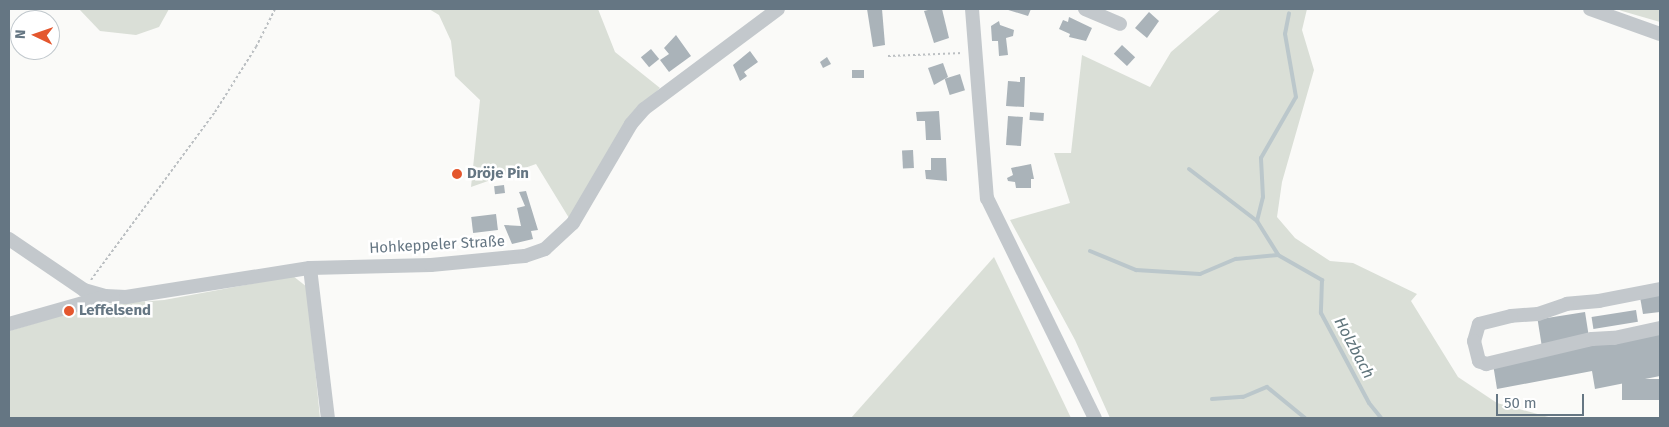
<!DOCTYPE html>
<html>
<head>
<meta charset="utf-8">
<style>
	body { margin:0 }
	#map { position:relative; width:1669px; height:427px; overflow:hidden; background:#fafaf8; font-family:"Fira Sans",sans-serif }
	div>[style] { position:absolute }
	.green>* { inset:0; background:#dadfd7 }
	.stream>* { height:4px; margin:-2px; padding:0 2px; transform-origin:2px; border-radius:2px; background:#bbc7cb }
	.building>* { inset:0; background:#aab3b9; transform-origin:0 0 }
	.path>* { height:2px; margin-top:-1px; transform-origin:0; background:repeating-linear-gradient(90deg,#bbbfc2 0 2.5px,transparent 0 5px) }
	.minor>* { height:14px; margin:-7px; padding:0 7px; transform-origin:7px; border-radius:7px; background:#c3c8cc }
	.dots>* { width:14px; height:14px; translate:-50% -50%; box-sizing:border-box; border:2px solid #fff; border-radius:50% }
	span { translate:-50% -50%; white-space:nowrap; text-align:center; line-height:1.15; -webkit-text-stroke:5px #fff; paint-order:stroke }
	.poi-label { font-size:15px; color:#657683; font-weight:700 }
	.left { translate:0 -50%; text-align:left }
	.street-label { font-size:15px; color:#657683 }
	.water-label { font-size:16px; color:#60757c; font-style:italic }
	.frame { position:absolute; inset:0; border:10px solid #657683; pointer-events:none }
	.north { position:absolute; left:10px; top:10px; width:50px; height:50px; box-sizing:border-box; background:#fff; border:1px solid #c1c8cd; border-radius:50%; rotate:273deg; font-size:14px; font-weight:700; line-height:20px; text-align:center; color:#657683 }
	.north::after { content:''; display:block; margin:auto; width:18px; height:22px; background:#e4572e; clip-path:polygon(50% 0,100% 100%,50% 72%,0 100%) }
	.scale { position:absolute; left:1496px; top:394px; width:88px; height:22px; box-sizing:border-box; border:2px solid #657683; border-top:0; padding-left:6px; font-size:15px; line-height:18px; white-space:nowrap; color:#657683; -webkit-text-stroke:4px #fff; paint-order:stroke }
</style>
</head>
<body>
<div id="map">
	<div class="green">
		<div style="clip-path:polygon(79px 9px,169px 9px,159px 27px,136px 35px,100px 31px)"></div>
		<div style="clip-path:polygon(429px 9px,598px 9px,615px 52px,660px 88px,630px 116px,569px 218px,536px 164px,471px 187px,480px 100px,455px 76px,451px 41px,439px 15px)"></div>
		<div style="clip-path:polygon(1221px 9px,1307px 9px,1302px 30px,1314px 70px,1282px 182px,1277px 217px,1295px 238px,1330px 261px,1353px 263px,1417px 294px,1411px 301px,1458px 377px,1497px 403px,1552px 418px,1110px 418px,1075px 340px,1010px 220px,1070px 203px,1054px 153px,1071px 153px,1082px 55px,1150px 87px,1171px 52px)"></div>
		<div style="clip-path:polygon(1617px 9px,1660px 9px,1660px 22px,1622px 11px)"></div>
		<div style="clip-path:polygon(994px 257px,1071px 418px,851px 418px)"></div>
		<div style="clip-path:polygon(293px 276px,307px 287px,320px 418px,9px 418px,9px 331px,97px 305px,164px 300px)"></div>
	</div>
	<div class="stream">
		<div style="left:1189px;top:169px;width:86px;rotate:37.4deg"></div>
		<div style="left:1257px;top:221px;width:40px;rotate:58deg"></div>
		<div style="left:1278px;top:255px;width:51px;rotate:29.6deg"></div>
		<div style="left:1322px;top:280px;width:33px;rotate:92deg"></div>
		<div style="left:1321px;top:313px;width:102px;rotate:61.9deg"></div>
		<div style="left:1369px;top:403px;width:19px;rotate:51deg"></div>
		<div style="left:1257px;top:221px;width:25px;rotate:-76deg"></div>
		<div style="left:1263px;top:197px;width:39px;rotate:-93deg"></div>
		<div style="left:1261px;top:158px;width:70px;rotate:-60.2deg"></div>
		<div style="left:1296px;top:97px;width:64px;rotate:-99.9deg"></div>
		<div style="left:1285px;top:34px;width:21px;rotate:-79deg"></div>
		<div style="left:1090px;top:251px;width:50px;rotate:22.4deg"></div>
		<div style="left:1136px;top:270px;width:64px;rotate:3.6deg"></div>
		<div style="left:1200px;top:274px;width:39px;rotate:-23deg"></div>
		<div style="left:1236px;top:259px;width:42px;rotate:-5.4deg"></div>
		<div style="left:1212px;top:399px;width:31px;rotate:-4deg"></div>
		<div style="left:1243px;top:397px;width:26px;rotate:-23deg"></div>
		<div style="left:1267px;top:387px;width:49px;rotate:39.2deg"></div>
	</div>
	<div class="building">
		<div style="clip-path:polygon(867px 9px,882px 9px,885px 45px,873px 47px)"></div>
		<div style="clip-path:polygon(932px 9px,942px 9px,949px 38px,934px 43px,924px 11px)"></div>
		<div style="clip-path:polygon(1005px 9px,1031px 9px,1028px 16px)"></div>
		<div style="clip-path:polygon(1149px 12px,1159px 21px,1147px 38px,1135px 28px)"></div>
		<div style="clip-path:polygon(1069px 17px,1092px 28px,1086px 41px,1069px 37px,1070px 34px,1059px 29px,1063px 20px,1068px 22px)"></div>
		<div style="clip-path:polygon(999px 21px,1000px 25px,1014px 30px,1013px 36px,1006px 38px,1008px 55px,999px 56px,998px 41px,992px 41px,991px 26px)"></div>
		<div style="clip-path:polygon(676px 35px,691px 56px,669px 72px,660px 60px,669px 54px,664px 48px)"></div>
		<div style="left:1122px;top:45px;width:18px;height:12px;rotate:43deg"></div>
		<div style="left:651px;top:49px;width:13px;height:13px;rotate:51deg"></div>
		<div style="clip-path:polygon(750px 51px,758px 62px,744px 72px,747px 76px,740px 81px,733px 65px)"></div>
		<div style="clip-path:polygon(827px 57px,831px 64px,823px 68px,820px 62px)"></div>
		<div style="clip-path:polygon(943px 63px,948px 77px,934px 85px,928px 68px)"></div>
		<div style="left:864px;top:70px;width:8px;height:12px;rotate:90deg"></div>
		<div style="left:960px;top:74px;width:17px;height:16px;rotate:73deg"></div>
		<div style="clip-path:polygon(1020px 77px,1025px 77px,1024px 107px,1006px 106px,1008px 81px,1020px 82px)"></div>
		<div style="clip-path:polygon(939px 111px,941px 140px,926px 140px,925px 121px,917px 121px,916px 112px)"></div>
		<div style="left:1030px;top:112px;width:14px;height:8px;rotate:4deg"></div>
		<div style="left:1008px;top:116px;width:15px;height:29px;rotate:4deg"></div>
		<div style="left:913px;top:150px;width:18px;height:11px;rotate:87deg"></div>
		<div style="clip-path:polygon(931px 158px,946px 158px,947px 181px,926px 179px,925px 170px,931px 170px)"></div>
		<div style="clip-path:polygon(1031px 164px,1034px 179px,1031px 179px,1031px 188px,1016px 188px,1015px 182px,1008px 181px,1007px 178px,1013px 175px,1011px 168px)"></div>
		<div style="left:504px;top:185px;width:8px;height:10px;rotate:83deg"></div>
		<div style="clip-path:polygon(526px 191px,538px 230px,531px 231px,533px 239px,512px 244px,504px 225px,521px 226px,517px 208px,525px 206px,519px 192px)"></div>
		<div style="left:496px;top:214px;width:16px;height:25px;rotate:83deg"></div>
		<div style="clip-path:polygon(1660px 294px,1660px 312px,1643px 314px,1640px 297px)"></div>
		<div style="left:1636px;top:310px;width:12px;height:45px;rotate:81deg"></div>
		<div style="left:1585px;top:312px;width:25px;height:48px;rotate:81deg"></div>
		<div style="clip-path:polygon(1660px 333px,1660px 376px,1595px 389px,1592px 371px,1497px 389px,1493px 364px)"></div>
		<div style="left:1660px;top:379px;width:21px;height:38px;rotate:90deg"></div>
	</div>
	<div class="path">
		<div style="left:888px;top:56px;width:75px;rotate:-2.3deg"></div>
		<div style="left:91px;top:280px;width:209px;rotate:-53.6deg"></div>
		<div style="left:215px;top:112px;width:77px;rotate:-57.8deg"></div>
		<div style="left:256px;top:47px;width:42px;rotate:-63.4deg"></div>
	</div>
	<div class="minor">
		<div style="left:972px;top:9px;width:190px;rotate:85.5deg"></div>
		<div style="left:987px;top:198px;width:245px;rotate:63.9deg"></div>
		<div style="left:1085px;top:9px;width:38px;rotate:23deg"></div>
		<div style="left:1590px;top:9px;width:74px;rotate:19.7deg"></div>
		<div style="left:9px;top:239px;width:91px;rotate:34.2deg"></div>
		<div style="left:84px;top:290px;width:22px;rotate:16deg"></div>
		<div style="left:105px;top:296px;width:21px;rotate:3deg"></div>
		<div style="left:126px;top:297px;width:186px;rotate:-9deg"></div>
		<div style="left:310px;top:268px;width:121px;rotate:-1.4deg"></div>
		<div style="left:431px;top:265px;width:94px;rotate:-5.5deg"></div>
		<div style="left:525px;top:256px;width:21px;rotate:-19deg"></div>
		<div style="left:545px;top:249px;width:38px;rotate:-43deg"></div>
		<div style="left:573px;top:223px;width:115px;rotate:-59.6deg"></div>
		<div style="left:631px;top:124px;width:20px;rotate:-49deg"></div>
		<div style="left:644px;top:109px;width:167px;rotate:-36.7deg"></div>
		<div style="left:310px;top:268px;width:151px;rotate:83.2deg"></div>
		<div style="left:1660px;top:289px;width:62px;rotate:168.9deg"></div>
		<div style="left:1599px;top:301px;width:32px;rotate:175deg"></div>
		<div style="left:1567px;top:304px;width:31px;rotate:161deg"></div>
		<div style="left:1538px;top:314px;width:27px;rotate:176deg"></div>
		<div style="left:1511px;top:316px;width:33px;rotate:166deg"></div>
		<div style="left:1479px;top:324px;width:18px;rotate:106deg"></div>
		<div style="left:1474px;top:341px;width:21px;rotate:76deg"></div>
		<div style="left:1479px;top:361px;width:8px;rotate:23deg"></div>
		<div style="left:1486px;top:364px;width:109px;rotate:-13.3deg"></div>
		<div style="left:1592px;top:339px;width:22px;rotate:-3deg"></div>
		<div style="left:1614px;top:338px;width:47px;rotate:-12.3deg"></div>
		<div style="left:9px;top:324px;width:99px;rotate:-15.9deg"></div>
	</div>
	<div class="dots">
		<div style="left:457px;top:174px;background:#e4572e"></div>
		<div style="left:69px;top:311px;background:#e4572e"></div>
	</div>
	<div class="poi-label">
		<span class="left" style="left:467px;top:174px">Dröje Pin</span>
		<span class="left" style="left:79px;top:311px">Leffelsend</span>
	</div>
	<div class="street-label">
		<span style="left:437px;top:245px;rotate:-3deg">Hohkeppeler Straße</span>
	</div>
	<div class="water-label">
		<span style="left:1354px;top:348px;rotate:62deg">Holzbach</span>
	</div>
	<div class="frame"></div>
	<div class="north">N</div>
	<div class="scale">50 m</div>
</div>
</body>
</html>
